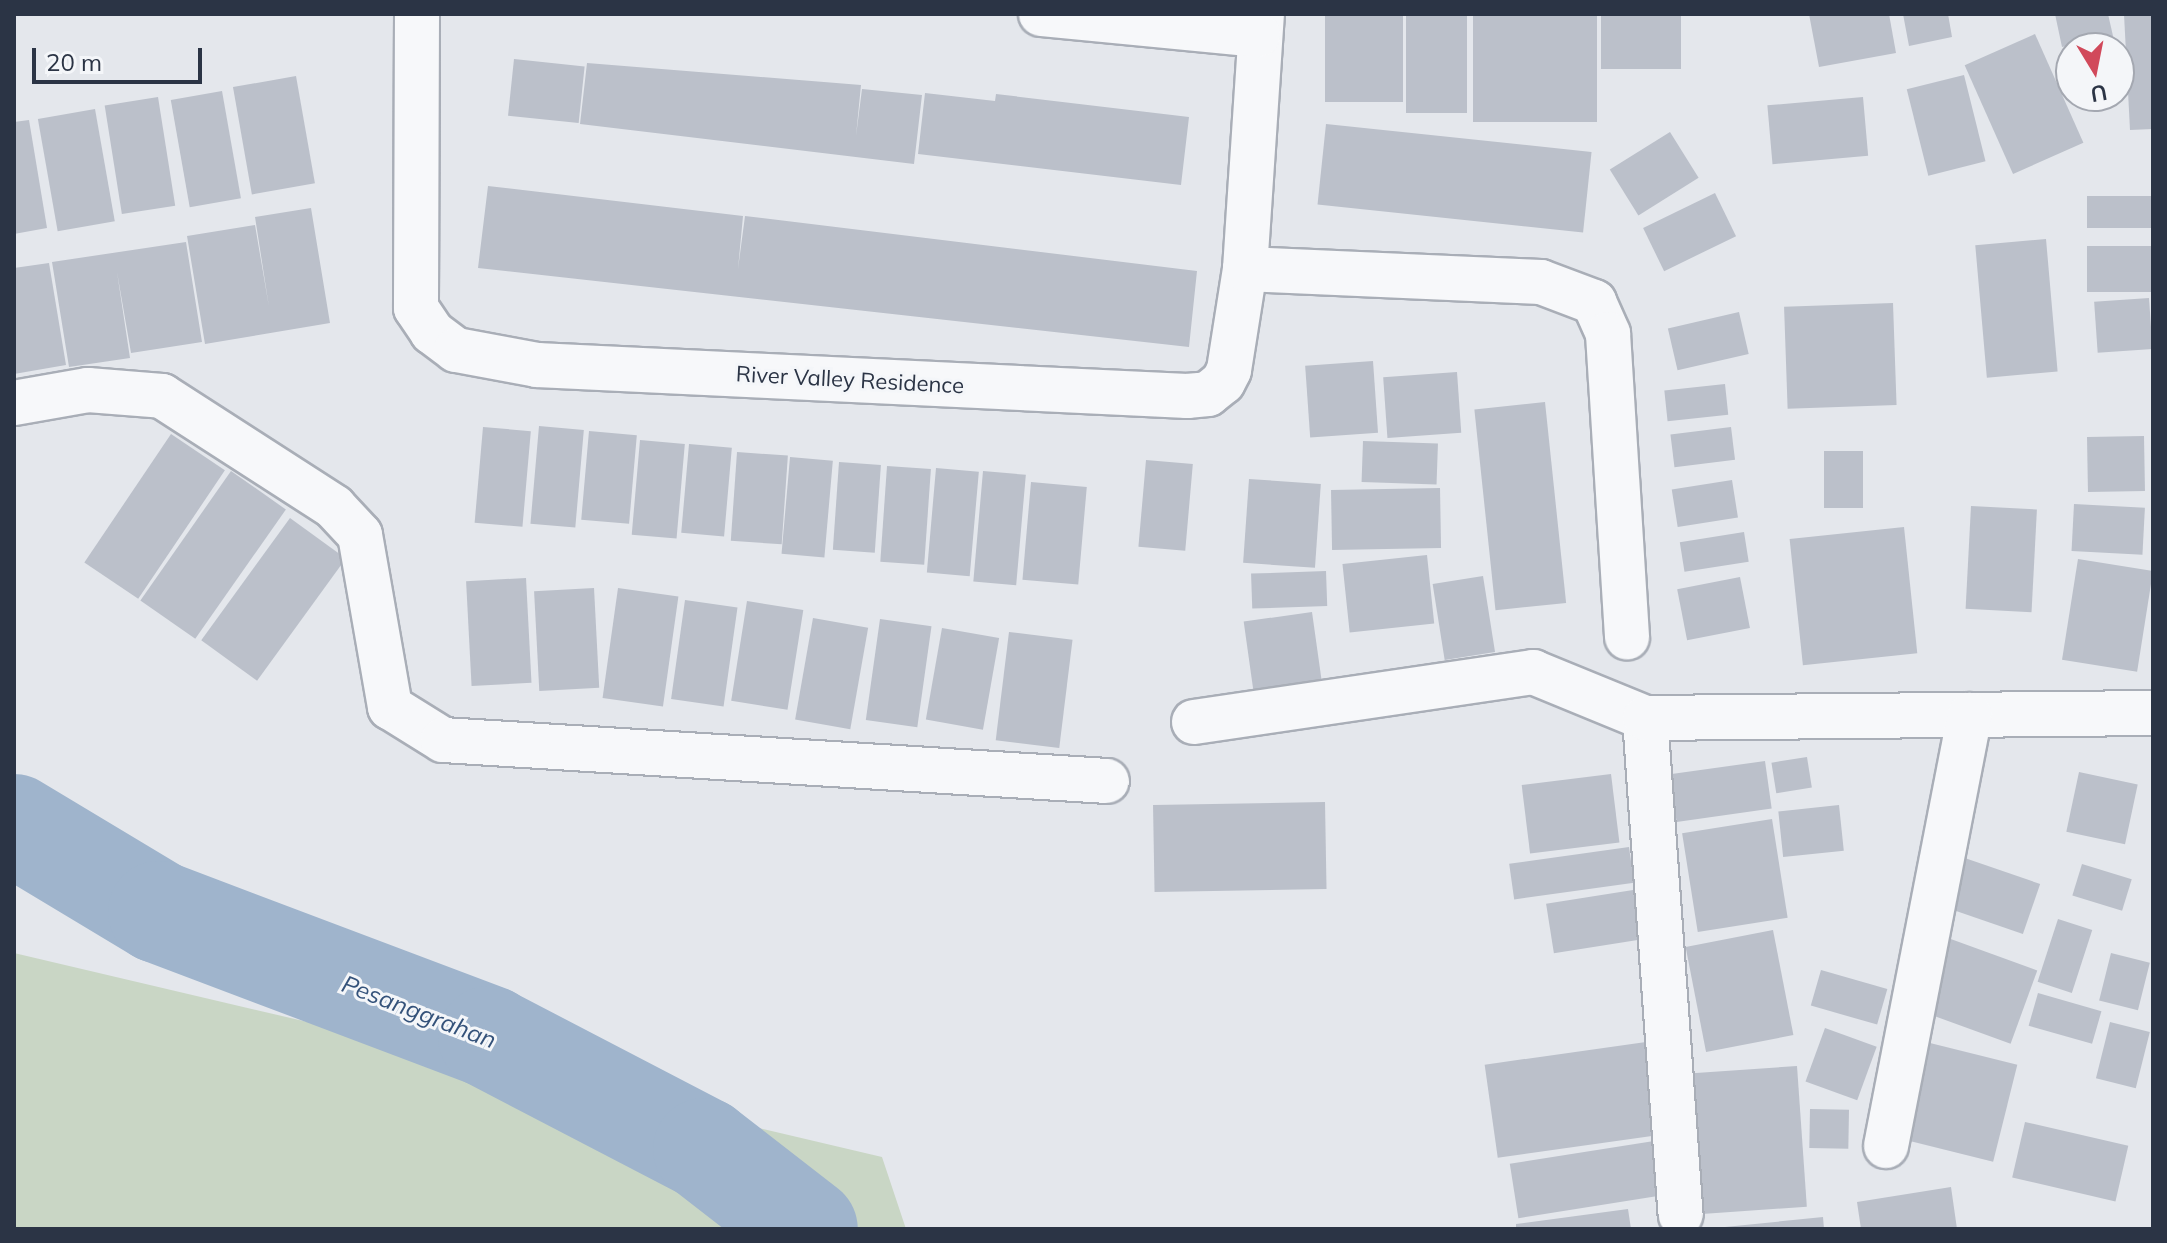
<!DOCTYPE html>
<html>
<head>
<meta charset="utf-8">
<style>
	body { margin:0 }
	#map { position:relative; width:2167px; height:1243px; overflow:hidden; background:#e4e7ec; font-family:Mulish,sans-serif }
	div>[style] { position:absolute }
	.green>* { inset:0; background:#c9d6c5 }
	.river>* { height:102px; margin:-51px; padding:0 51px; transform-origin:51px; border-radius:51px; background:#9fb4cc }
	.building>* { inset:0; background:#bbc0ca; transform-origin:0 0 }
	.roads { filter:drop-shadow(2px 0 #a9aeb7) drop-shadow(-2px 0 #a9aeb7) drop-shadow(0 2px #a9aeb7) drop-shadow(0 -2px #a9aeb7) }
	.minor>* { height:44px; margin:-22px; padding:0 22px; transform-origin:22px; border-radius:22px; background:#f7f8fa }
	span { translate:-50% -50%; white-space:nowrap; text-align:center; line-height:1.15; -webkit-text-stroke:6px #f4f6f9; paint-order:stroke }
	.street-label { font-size:22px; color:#2b3445 }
	.water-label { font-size:24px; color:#34527a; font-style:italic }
	.frame { position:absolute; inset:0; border:16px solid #2b3445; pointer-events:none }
	.north { position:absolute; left:2055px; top:32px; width:80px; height:80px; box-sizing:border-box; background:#f4f6f9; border:2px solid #a4a8b1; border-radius:50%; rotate:170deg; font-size:22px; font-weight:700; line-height:32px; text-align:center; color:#2b3445 }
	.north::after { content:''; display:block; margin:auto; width:28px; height:36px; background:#d1495b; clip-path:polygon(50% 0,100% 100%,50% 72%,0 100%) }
	.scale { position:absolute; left:32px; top:48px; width:170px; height:36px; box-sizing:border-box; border:4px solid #2b3445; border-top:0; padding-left:10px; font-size:24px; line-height:28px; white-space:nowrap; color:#2b3445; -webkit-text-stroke:6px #f4f6f9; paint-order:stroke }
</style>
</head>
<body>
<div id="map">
	<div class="green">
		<div style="clip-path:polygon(14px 953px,882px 1157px,906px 1229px,14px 1229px)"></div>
	</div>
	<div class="river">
		<div style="left:14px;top:825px;width:169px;rotate:31deg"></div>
		<div style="left:159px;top:912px;width:353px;rotate:20.7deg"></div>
		<div style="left:489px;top:1037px;width:242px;rotate:27.5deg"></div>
		<div style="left:704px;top:1149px;width:130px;rotate:37.8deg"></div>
	</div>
	<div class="building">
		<div style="left:1325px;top:14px;width:78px;height:88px"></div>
		<div style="left:1406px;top:14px;width:61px;height:99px"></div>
		<div style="left:1473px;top:14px;width:124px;height:108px"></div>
		<div style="left:1601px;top:14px;width:80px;height:55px"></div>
		<div style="clip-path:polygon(1809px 14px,1889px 14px,1896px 53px,1819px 67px)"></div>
		<div style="clip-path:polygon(1903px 14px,1948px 14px,1952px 37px,1909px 46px)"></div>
		<div style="clip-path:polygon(2055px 14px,2108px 14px,2113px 36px,2062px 47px)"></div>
		<div style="clip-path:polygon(2124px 14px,2153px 14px,2153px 129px,2130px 130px)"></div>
		<div style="left:2035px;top:34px;width:119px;height:77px;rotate:66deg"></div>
		<div style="left:514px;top:59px;width:71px;height:57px;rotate:6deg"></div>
		<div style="clip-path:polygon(587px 63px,861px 85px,856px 136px,862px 89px,922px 95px,914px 164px,580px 124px)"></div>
		<div style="left:1964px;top:75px;width:89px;height:59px;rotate:76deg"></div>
		<div style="left:296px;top:76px;width:109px;height:64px;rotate:80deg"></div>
		<div style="left:222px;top:91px;width:109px;height:52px;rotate:80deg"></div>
		<div style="clip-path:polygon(925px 93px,995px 101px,996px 94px,1189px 117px,1181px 185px,918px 154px)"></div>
		<div style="left:158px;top:97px;width:110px;height:54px;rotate:81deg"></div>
		<div style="left:1863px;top:97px;width:59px;height:96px;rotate:85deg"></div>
		<div style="left:95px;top:109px;width:114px;height:58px;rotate:80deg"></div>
		<div style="clip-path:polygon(29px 120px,47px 228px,14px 234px,14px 122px)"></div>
		<div style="left:1326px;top:124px;width:267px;height:81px;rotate:6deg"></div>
		<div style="left:1670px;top:132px;width:54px;height:71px;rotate:58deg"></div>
		<div style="clip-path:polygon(488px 186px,743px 216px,738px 269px,745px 216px,1197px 271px,1189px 347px,478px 268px)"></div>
		<div style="left:1715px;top:193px;width:48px;height:80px;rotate:64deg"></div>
		<div style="left:2153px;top:196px;width:32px;height:66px;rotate:90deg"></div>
		<div style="clip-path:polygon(311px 208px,330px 323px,205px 344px,187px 236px,255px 225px,269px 307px,255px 217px)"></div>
		<div style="left:2046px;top:239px;width:133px;height:71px;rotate:85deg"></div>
		<div style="clip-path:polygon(186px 242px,202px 342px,131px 353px,117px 272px,130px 358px,69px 367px,52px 262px)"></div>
		<div style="left:2153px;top:246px;width:46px;height:66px;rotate:90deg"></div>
		<div style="clip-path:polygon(49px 263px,66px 365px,14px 374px,14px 268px)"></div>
		<div style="left:2149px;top:298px;width:51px;height:55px;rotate:86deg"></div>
		<div style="left:1893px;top:303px;width:102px;height:109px;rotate:88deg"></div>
		<div style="left:1739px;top:312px;width:43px;height:73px;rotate:77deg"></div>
		<div style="left:1373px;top:361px;width:72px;height:68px;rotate:86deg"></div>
		<div style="left:1457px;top:372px;width:61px;height:74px;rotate:86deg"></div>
		<div style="left:1725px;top:384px;width:31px;height:61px;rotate:84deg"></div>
		<div style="left:1545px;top:402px;width:202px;height:71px;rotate:84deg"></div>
		<div style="left:539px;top:426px;width:45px;height:98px;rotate:5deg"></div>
		<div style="left:483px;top:427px;width:48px;height:96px;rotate:5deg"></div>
		<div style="left:1731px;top:427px;width:33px;height:61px;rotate:83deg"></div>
		<div style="left:589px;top:431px;width:48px;height:89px;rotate:5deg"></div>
		<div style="left:171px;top:434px;width:65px;height:155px;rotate:34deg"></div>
		<div style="left:2144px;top:436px;width:55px;height:57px;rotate:89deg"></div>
		<div style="left:640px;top:440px;width:45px;height:95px;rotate:5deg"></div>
		<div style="left:1363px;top:441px;width:75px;height:41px;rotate:2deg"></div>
		<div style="left:689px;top:444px;width:43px;height:89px;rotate:5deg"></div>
		<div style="left:1863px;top:451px;width:57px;height:39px;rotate:90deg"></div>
		<div style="left:737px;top:452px;width:51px;height:89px;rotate:4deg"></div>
		<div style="left:790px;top:457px;width:43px;height:97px;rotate:5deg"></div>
		<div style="left:1146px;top:460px;width:47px;height:87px;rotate:5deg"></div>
		<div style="left:839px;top:462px;width:42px;height:88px;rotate:4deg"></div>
		<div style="left:887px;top:466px;width:44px;height:96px;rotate:4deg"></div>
		<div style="left:936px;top:468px;width:43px;height:105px;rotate:5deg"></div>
		<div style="left:231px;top:471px;width:67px;height:158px;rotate:35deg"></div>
		<div style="left:983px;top:471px;width:43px;height:111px;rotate:5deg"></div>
		<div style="left:1249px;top:479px;width:72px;height:84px;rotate:4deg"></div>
		<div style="left:1732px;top:480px;width:38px;height:61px;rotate:81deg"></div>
		<div style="left:1031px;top:482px;width:56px;height:98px;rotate:5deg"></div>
		<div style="left:1440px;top:488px;width:60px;height:109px;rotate:89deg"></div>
		<div style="left:2074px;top:504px;width:71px;height:47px;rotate:3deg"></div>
		<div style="left:1971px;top:506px;width:66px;height:103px;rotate:3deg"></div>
		<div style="left:290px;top:518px;width:69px;height:151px;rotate:36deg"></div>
		<div style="left:1904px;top:527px;width:127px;height:115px;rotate:84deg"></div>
		<div style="left:1744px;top:532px;width:30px;height:65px;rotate:81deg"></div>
		<div style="left:1427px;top:555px;width:69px;height:85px;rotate:84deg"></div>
		<div style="left:2078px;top:559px;width:76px;height:102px;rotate:9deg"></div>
		<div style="left:1326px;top:571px;width:35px;height:75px;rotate:88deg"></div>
		<div style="left:1483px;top:576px;width:77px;height:51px;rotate:81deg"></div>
		<div style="left:1740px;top:577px;width:52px;height:64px;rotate:79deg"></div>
		<div style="left:526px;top:578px;width:105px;height:60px;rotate:87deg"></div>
		<div style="left:594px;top:588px;width:100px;height:60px;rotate:87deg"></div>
		<div style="left:618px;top:588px;width:61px;height:111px;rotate:8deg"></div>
		<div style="left:685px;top:600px;width:53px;height:100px;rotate:8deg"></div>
		<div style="left:747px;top:601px;width:57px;height:101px;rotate:9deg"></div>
		<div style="left:1312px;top:612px;width:78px;height:69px;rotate:82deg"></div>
		<div style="left:813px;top:618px;width:56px;height:103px;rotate:10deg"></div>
		<div style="left:880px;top:619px;width:52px;height:102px;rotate:8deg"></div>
		<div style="left:942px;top:628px;width:58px;height:93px;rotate:10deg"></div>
		<div style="left:1009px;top:632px;width:64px;height:109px;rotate:7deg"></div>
		<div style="left:1807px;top:757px;width:31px;height:36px;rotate:81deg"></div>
		<div style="left:1765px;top:761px;width:48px;height:96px;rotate:82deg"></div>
		<div style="left:2079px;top:772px;width:60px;height:61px;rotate:12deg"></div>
		<div style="left:1611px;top:774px;width:69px;height:90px;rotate:83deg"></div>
		<div style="left:1325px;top:802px;width:87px;height:172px;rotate:89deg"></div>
		<div style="left:1839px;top:805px;width:46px;height:61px;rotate:84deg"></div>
		<div style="left:1772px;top:819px;width:100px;height:91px;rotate:81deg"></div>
		<div style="left:1629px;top:847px;width:36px;height:121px;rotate:82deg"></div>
		<div style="left:1956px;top:855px;width:89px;height:53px;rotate:19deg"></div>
		<div style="left:2082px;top:864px;width:52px;height:33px;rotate:17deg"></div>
		<div style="left:1633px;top:890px;width:50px;height:88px;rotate:81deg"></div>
		<div style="left:2058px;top:919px;width:36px;height:66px;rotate:18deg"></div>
		<div style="left:1773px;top:930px;width:107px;height:89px;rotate:79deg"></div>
		<div style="left:1948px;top:938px;width:95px;height:78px;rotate:20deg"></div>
		<div style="left:2111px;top:953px;width:40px;height:49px;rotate:14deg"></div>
		<div style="left:1821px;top:970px;width:69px;height:37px;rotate:16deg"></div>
		<div style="left:2038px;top:993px;width:66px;height:34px;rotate:16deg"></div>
		<div style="left:2110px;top:1022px;width:41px;height:58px;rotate:14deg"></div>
		<div style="left:1825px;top:1028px;width:55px;height:57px;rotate:20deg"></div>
		<div style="left:1653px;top:1041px;width:94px;height:170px;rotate:82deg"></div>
		<div style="left:1930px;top:1043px;width:90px;height:100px;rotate:14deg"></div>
		<div style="left:1797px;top:1066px;width:141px;height:105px;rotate:86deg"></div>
		<div style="left:1810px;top:1109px;width:39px;height:39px;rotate:1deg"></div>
		<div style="left:2025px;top:1122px;width:106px;height:57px;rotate:13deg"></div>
		<div style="left:1654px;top:1141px;width:55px;height:146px;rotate:81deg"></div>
		<div style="clip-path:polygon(1951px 1187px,1957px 1229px,1861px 1229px,1857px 1202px)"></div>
		<div style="clip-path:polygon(1628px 1209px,1631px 1229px,1516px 1229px,1516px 1224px)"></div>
		<div style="clip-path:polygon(1823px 1217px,1824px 1229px,1725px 1229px,1725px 1227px)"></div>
	</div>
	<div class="roads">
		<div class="minor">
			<div style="left:417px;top:14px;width:294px;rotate:90.2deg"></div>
			<div style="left:416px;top:308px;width:29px;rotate:56deg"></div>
			<div style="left:432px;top:332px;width:30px;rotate:37deg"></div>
			<div style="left:456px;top:350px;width:82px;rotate:10.5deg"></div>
			<div style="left:537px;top:365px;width:651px;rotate:2.73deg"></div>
			<div style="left:1187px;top:396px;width:21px;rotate:-5deg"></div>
			<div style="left:1208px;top:394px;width:19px;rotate:-39deg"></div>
			<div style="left:1223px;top:382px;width:13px;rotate:-63deg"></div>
			<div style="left:1229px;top:370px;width:102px;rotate:-81deg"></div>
			<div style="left:1245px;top:269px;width:256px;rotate:-86.2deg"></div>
			<div style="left:1041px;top:14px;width:218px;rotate:5.5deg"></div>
			<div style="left:1245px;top:269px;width:296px;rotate:2.5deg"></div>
			<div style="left:1541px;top:282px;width:57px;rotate:20.7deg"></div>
			<div style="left:1594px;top:302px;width:35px;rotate:66deg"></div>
			<div style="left:1608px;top:334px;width:304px;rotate:86.4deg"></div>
			<div style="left:14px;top:403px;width:75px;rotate:-10deg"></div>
			<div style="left:88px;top:390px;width:74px;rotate:4.6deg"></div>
			<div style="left:162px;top:396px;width:205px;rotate:32.8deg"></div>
			<div style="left:334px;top:507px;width:38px;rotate:47deg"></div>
			<div style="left:360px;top:535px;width:175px;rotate:80.1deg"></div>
			<div style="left:390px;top:707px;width:62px;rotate:31.9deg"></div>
			<div style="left:443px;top:740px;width:665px;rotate:3.53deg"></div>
			<div style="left:1645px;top:718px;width:498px;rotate:85.9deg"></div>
			<div style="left:1194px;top:722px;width:343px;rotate:-8.4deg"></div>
			<div style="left:1533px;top:672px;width:121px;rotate:22.3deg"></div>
			<div style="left:1645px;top:718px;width:508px;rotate:-0.56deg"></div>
			<div style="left:1886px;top:1146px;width:439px;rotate:-79deg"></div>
		</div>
	</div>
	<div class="street-label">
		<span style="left:850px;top:380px;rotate:3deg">River Valley Residence</span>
	</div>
	<div class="water-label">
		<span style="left:419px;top:1012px;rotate:21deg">Pesanggrahan</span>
	</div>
	<div class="frame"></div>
	<div class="north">U</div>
	<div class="scale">20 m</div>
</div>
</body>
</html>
